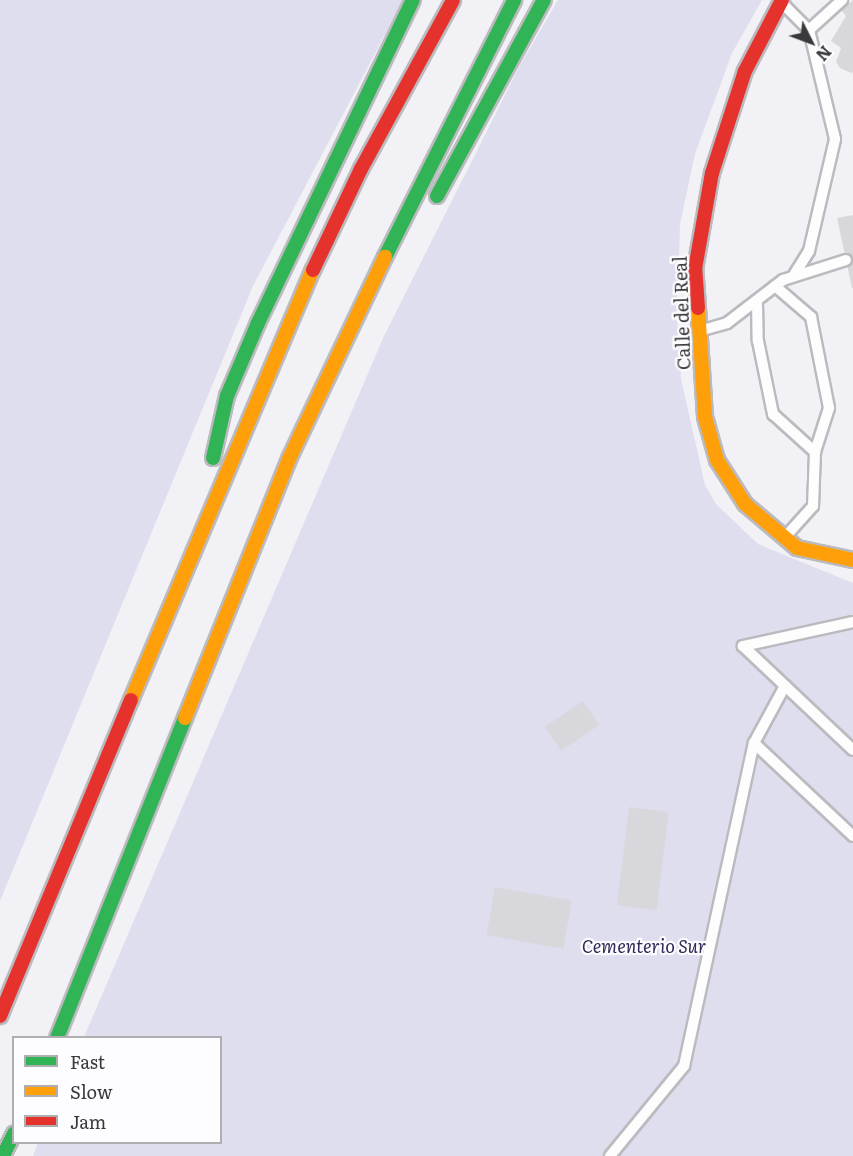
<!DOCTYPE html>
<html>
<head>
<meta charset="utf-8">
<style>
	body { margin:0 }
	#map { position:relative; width:853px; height:1156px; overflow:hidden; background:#f1f1f6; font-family:Literata,serif }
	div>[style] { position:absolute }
	.green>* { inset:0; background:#dedeef }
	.building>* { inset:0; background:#d8d8dc; transform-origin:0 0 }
	.roads { filter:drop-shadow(2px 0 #bbbbbf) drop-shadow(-2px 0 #bbbbbf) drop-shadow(0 2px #bbbbbf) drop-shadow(0 -2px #bbbbbf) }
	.lane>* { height:10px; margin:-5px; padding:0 5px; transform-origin:5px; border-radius:5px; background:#fdfdfe }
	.fast>* { height:14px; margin:-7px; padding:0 7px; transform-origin:7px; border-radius:7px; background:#30b455 }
	.slow>* { height:14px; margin:-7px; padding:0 7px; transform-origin:7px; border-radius:7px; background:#ff9f0a }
	.jam>* { height:14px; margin:-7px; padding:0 7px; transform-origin:7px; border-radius:7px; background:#e5322d }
	span { translate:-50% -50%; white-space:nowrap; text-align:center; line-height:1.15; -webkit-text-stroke:4.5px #fdfdff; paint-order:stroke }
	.street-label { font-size:18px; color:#3a3a3d }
	.park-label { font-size:18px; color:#312c58; font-style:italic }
	.legend { position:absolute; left:12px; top:1036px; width:210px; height:108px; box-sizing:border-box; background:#fdfdff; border:2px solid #afafb1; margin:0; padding:8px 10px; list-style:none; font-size:18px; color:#3a3a3d }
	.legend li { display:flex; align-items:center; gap:12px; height:30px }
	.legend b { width:30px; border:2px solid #afafb1 }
	.north { position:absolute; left:781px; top:12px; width:60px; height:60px; -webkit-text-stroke:4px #fdfdff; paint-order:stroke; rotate:132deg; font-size:16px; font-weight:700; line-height:24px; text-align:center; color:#3a3a3d }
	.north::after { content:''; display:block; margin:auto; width:21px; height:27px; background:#3a3a3d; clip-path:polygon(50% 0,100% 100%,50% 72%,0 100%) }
</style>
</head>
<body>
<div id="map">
	<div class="green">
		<div style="clip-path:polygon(0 0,403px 0,253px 286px,0 901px)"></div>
		<div style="clip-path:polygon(558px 0,762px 0,732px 53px,695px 154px,680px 224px,677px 317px,681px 379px,705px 485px,716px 504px,758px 544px,853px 583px,853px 1156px,33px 1156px,38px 1143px,220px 1142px,220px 1038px,84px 1037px,384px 336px,519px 67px)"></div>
	</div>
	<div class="building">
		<div style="clip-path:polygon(853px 0,853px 72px,851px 73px,840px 68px,836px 62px,841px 48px,831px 41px,846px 16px,841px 10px)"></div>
		<div style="clip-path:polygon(853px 215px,853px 288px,852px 288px,837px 218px)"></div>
		<div style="left:583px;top:701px;width:29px;height:46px;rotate:56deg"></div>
		<div style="left:629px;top:807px;width:40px;height:99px;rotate:7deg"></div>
		<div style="left:495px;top:887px;width:78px;height:49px;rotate:10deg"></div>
	</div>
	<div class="roads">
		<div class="lane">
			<div style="left:784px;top:5px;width:35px;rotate:45deg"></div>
			<div style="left:809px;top:30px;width:45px;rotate:-42.3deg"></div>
			<div style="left:794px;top:275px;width:28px;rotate:-58deg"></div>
			<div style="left:809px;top:251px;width:115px;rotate:-76.9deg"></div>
			<div style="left:835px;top:139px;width:112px;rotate:-103.4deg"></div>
			<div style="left:775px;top:286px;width:48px;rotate:40.7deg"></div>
			<div style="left:811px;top:317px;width:93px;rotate:78.8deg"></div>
			<div style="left:829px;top:408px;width:46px;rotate:107.7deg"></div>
			<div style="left:815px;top:452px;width:54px;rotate:92.1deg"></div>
			<div style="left:813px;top:506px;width:40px;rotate:132deg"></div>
			<div style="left:757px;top:302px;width:39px;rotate:89deg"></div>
			<div style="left:758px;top:341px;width:75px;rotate:78.4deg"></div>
			<div style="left:773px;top:414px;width:57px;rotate:42.1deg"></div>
			<div style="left:703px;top:330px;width:25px;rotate:-16deg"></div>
			<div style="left:727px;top:323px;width:71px;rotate:-37.5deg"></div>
			<div style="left:783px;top:280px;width:66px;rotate:-17.6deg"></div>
			<div style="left:853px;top:622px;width:113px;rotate:167.7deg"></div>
			<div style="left:743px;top:646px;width:151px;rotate:43.4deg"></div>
			<div style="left:754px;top:743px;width:136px;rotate:43.2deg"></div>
			<div style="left:610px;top:1156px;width:117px;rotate:-50.6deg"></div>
			<div style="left:684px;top:1066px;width:330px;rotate:-77.8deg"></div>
			<div style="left:754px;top:743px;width:65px;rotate:-61.5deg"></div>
		</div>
		<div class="fast">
			<div style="left:437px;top:196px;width:223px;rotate:-61.4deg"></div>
			<div style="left:385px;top:257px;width:288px;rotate:-63.3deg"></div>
			<div style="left:213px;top:458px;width:64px;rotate:-77.3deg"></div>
			<div style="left:227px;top:396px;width:79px;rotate:-67deg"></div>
			<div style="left:258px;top:323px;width:358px;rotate:-64.4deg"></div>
			<div style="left:57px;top:1038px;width:345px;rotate:-68.2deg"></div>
			<div style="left:3px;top:1156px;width:25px;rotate:-64deg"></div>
		</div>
		<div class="slow">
			<div style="left:698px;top:308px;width:109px;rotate:86.3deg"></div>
			<div style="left:705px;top:417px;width:45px;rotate:74.4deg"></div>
			<div style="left:717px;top:460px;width:52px;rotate:57.5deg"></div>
			<div style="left:745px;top:504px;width:68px;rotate:40.2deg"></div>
			<div style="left:797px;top:548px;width:57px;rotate:12.1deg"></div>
			<div style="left:131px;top:700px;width:467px;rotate:-67.1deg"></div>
			<div style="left:185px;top:718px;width:279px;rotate:-68.1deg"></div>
			<div style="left:289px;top:459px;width:224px;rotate:-64.6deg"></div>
		</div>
		<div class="jam">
			<div style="left:313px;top:270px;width:112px;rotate:-64.6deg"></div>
			<div style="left:361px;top:169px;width:192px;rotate:-61.4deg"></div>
			<div style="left:698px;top:308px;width:39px;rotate:-94deg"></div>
			<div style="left:695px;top:269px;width:97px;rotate:-80deg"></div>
			<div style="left:712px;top:173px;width:107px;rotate:-72.1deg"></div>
			<div style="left:745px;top:71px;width:80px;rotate:-62.5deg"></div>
			<div style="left:0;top:1016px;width:342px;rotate:-67.5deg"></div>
		</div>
	</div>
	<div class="street-label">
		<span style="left:682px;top:313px;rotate:-92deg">Calle del Real</span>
	</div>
	<div class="park-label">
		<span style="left:644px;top:946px">Cementerio Sur</span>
	</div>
	<ul class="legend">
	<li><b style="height:8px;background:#30b455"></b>Fast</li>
	<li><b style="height:8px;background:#ff9f0a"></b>Slow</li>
	<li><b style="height:8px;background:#e5322d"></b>Jam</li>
	</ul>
	<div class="north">N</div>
</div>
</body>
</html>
